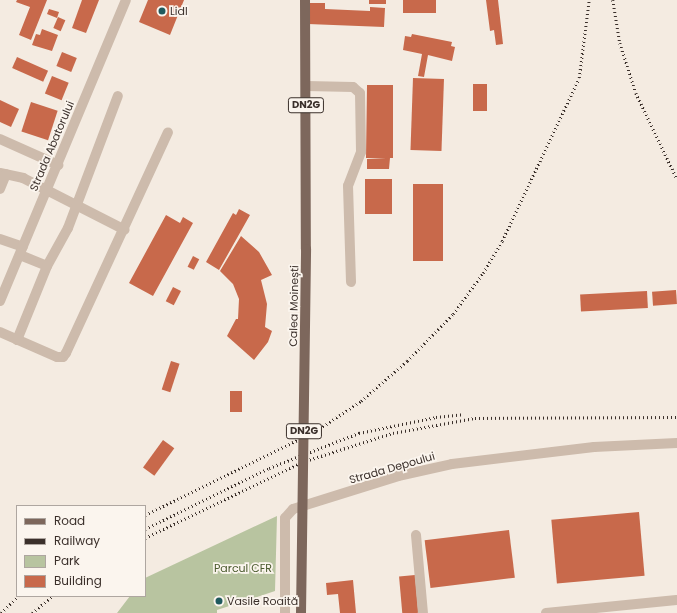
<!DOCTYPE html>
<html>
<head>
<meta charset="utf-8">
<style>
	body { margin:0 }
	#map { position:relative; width:677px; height:613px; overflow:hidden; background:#f4ebe1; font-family:Poppins,sans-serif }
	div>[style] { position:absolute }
	.green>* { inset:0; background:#b8c4a0 }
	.building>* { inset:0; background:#c8694b; transform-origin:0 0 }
	.minor>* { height:10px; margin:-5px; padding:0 5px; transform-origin:5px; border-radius:5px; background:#cdbbac }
	.major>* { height:10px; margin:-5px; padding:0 5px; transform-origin:5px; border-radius:5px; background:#7d675c }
	.rail>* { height:2.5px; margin-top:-1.25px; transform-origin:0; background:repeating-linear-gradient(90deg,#3b302b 0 1px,transparent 0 4px) }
	.major-bridge>* { height:10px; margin:-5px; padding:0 5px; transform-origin:5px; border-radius:5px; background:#7d675c }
	.dots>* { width:11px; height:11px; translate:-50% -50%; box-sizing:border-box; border:2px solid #fbf5ee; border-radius:50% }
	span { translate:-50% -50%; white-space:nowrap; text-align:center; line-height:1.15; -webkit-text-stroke:3.5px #fbf5ee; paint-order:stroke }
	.shield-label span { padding:1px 3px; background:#fbf5ee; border:1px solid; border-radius:3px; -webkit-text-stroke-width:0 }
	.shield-label { font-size:10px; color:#3b302b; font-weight:700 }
	.poi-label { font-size:11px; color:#3b302b }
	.left { translate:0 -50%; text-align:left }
	.street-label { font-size:11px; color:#3b302b }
	.park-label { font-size:11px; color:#4a5a2e }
	.legend { position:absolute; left:16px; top:505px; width:130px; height:92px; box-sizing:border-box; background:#fbf5ee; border:1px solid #aea6a0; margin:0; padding:5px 7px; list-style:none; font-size:12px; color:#3b302b }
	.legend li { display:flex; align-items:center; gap:8px; height:20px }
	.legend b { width:20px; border:1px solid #aea6a0 }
</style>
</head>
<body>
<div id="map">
	<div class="green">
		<div style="clip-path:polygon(277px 516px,275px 591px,217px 610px,217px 613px,117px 613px,130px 596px,145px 596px,145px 578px)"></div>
	</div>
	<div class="building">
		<div style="clip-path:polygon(17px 0,47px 0,31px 40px,19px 35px,30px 7px,16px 2px)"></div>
		<div style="clip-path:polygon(82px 0,99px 0,86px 33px,72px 28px)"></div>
		<div style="clip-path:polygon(148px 0,184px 0,170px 35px,139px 22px)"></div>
		<div style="left:369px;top:0;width:17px;height:4px"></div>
		<div style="left:403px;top:0;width:33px;height:13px"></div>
		<div style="clip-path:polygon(486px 0,498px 0,503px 44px,496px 45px,494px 30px,490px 31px)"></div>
		<div style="clip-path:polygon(309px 3px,325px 3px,325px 9px,370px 11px,370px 7px,385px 8px,384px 27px,308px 24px)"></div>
		<div style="clip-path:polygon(49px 9px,59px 12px,57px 18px,47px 14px)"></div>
		<div style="left:58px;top:17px;width:8px;height:12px;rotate:23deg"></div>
		<div style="clip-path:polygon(42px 29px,58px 35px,52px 51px,32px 45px,36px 34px,40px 35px)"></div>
		<div style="clip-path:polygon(412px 34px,452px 42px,451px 46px,455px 47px,452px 61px,428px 55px,424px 77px,418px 76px,422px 54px,403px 50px,405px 36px,411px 37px)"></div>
		<div style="left:62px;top:52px;width:16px;height:15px;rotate:22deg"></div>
		<div style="left:17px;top:57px;width:34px;height:12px;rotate:24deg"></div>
		<div style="left:52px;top:76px;width:18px;height:19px;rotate:22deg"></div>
		<div style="left:413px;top:78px;width:31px;height:72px;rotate:2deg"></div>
		<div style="left:473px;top:84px;width:14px;height:27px"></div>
		<div style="clip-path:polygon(367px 85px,393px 85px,393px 158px,390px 158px,389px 169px,367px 169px,367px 159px,386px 158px,366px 158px)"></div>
		<div style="clip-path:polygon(0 100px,19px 109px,11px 127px,0 122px)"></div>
		<div style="left:31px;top:102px;width:28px;height:31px;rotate:18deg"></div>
		<div style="left:365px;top:179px;width:27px;height:35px"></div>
		<div style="left:413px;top:184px;width:30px;height:77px"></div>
		<div style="clip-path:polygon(239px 209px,250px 215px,219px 270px,206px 262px,233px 213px,236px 215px)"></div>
		<div style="clip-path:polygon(166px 215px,180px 223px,183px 217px,193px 223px,153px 296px,129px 283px)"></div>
		<div style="clip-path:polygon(241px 236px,259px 252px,272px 275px,261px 280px,267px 304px,265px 327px,272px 331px,268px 342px,254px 360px,227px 336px,236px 319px,238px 319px,239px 299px,233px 284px,220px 271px)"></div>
		<div style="left:193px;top:256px;width:7px;height:12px;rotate:27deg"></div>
		<div style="left:173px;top:287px;width:9px;height:16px;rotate:27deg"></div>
		<div style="left:676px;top:290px;width:14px;height:24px;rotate:86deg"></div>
		<div style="left:647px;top:291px;width:17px;height:67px;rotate:87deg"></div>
		<div style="left:171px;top:361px;width:9px;height:30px;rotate:18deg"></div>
		<div style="left:230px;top:391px;width:12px;height:21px"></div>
		<div style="left:163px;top:440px;width:14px;height:34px;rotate:36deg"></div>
		<div style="left:639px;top:512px;width:64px;height:88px;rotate:85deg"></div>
		<div style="left:509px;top:530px;width:48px;height:85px;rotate:83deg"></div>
		<div style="left:415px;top:575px;width:38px;height:16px;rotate:85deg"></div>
		<div style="clip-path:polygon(353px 580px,356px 613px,340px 613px,338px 594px,327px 595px,326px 583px)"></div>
	</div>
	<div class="minor">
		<div style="left:306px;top:86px;width:47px;rotate:1.2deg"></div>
		<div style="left:353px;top:87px;width:9px;rotate:41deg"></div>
		<div style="left:360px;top:93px;width:59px;rotate:89deg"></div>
		<div style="left:361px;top:152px;width:36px;rotate:111deg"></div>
		<div style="left:348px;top:186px;width:96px;rotate:88.2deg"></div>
		<div style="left:0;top:139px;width:64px;rotate:24.1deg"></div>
		<div style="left:0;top:173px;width:24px;rotate:12deg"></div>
		<div style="left:23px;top:178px;width:114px;rotate:27deg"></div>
		<div style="left:0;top:189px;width:16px;rotate:-68deg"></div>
		<div style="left:0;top:239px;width:24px;rotate:19deg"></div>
		<div style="left:20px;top:255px;width:29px;rotate:22deg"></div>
		<div style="left:0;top:301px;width:326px;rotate:-67.3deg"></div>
		<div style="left:0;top:332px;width:62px;rotate:23.7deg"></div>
		<div style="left:57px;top:357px;width:6px"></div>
		<div style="left:63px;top:357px;width:5px;rotate:-53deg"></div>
		<div style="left:66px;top:353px;width:243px;rotate:-65.2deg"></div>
		<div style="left:17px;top:340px;width:80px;rotate:-67.9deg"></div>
		<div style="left:47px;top:266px;width:43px;rotate:-61.1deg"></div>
		<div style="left:68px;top:228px;width:141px;rotate:-69.3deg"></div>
		<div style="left:416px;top:535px;width:78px;rotate:84.9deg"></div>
		<div style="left:285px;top:613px;width:95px;rotate:-90deg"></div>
		<div style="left:285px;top:518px;width:12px;rotate:-48deg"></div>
		<div style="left:293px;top:509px;width:110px;rotate:-17.4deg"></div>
		<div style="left:398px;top:476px;width:55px;rotate:-12.5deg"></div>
		<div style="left:452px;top:464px;width:143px;rotate:-6.8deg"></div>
		<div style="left:594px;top:447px;width:83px;rotate:-2.8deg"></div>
		<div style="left:546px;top:613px;width:131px;rotate:-5.7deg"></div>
	</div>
	<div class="major">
		<div style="left:305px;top:0;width:249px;rotate:89.8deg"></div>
	</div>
	<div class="rail">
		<div style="left:613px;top:0;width:44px;rotate:80.8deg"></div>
		<div style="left:620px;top:43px;width:52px;rotate:72.3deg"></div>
		<div style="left:636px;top:93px;width:95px;rotate:64.5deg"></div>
		<div style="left:145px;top:515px;width:191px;rotate:-26.2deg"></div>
		<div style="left:316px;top:431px;width:54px;rotate:-33.7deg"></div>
		<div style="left:361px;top:401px;width:61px;rotate:-41deg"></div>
		<div style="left:407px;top:361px;width:66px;rotate:-45.6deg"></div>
		<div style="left:453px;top:314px;width:51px;rotate:-53.8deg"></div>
		<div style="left:483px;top:273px;width:37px;rotate:-59deg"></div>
		<div style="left:502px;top:241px;width:180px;rotate:-64.7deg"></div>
		<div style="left:579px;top:78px;width:79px;rotate:-82.7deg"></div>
		<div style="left:145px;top:529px;width:138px;rotate:-26.2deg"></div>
		<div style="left:269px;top:468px;width:97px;rotate:-21.3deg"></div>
		<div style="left:359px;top:433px;width:79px;rotate:-11.7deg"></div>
		<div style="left:436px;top:417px;width:27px;rotate:-6deg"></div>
		<div style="left:145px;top:538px;width:174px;rotate:-25.8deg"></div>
		<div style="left:302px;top:462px;width:96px;rotate:-17.7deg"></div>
		<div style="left:393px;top:433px;width:83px;rotate:-10.4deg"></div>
		<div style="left:475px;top:418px;width:202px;rotate:-0.3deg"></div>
		<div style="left:1px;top:613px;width:24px;rotate:-45deg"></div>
		<div style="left:32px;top:613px;width:26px;rotate:-40deg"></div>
	</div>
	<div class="major-bridge">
		<div style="left:301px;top:613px;width:364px;rotate:-89.2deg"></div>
	</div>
	<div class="dots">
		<div style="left:162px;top:11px;background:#1f5a5e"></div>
		<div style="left:219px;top:601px;background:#1f5a5e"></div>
	</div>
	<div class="shield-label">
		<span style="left:306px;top:105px">DN2G</span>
		<span style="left:304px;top:431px">DN2G</span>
	</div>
	<div class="poi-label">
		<span class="left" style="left:170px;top:11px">Lidl</span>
		<span class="left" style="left:227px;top:601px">Vasile Roaită</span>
	</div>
	<div class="street-label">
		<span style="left:52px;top:146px;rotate:-67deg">Strada Abatorului</span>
		<span style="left:294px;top:306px;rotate:-89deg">Calea Moinești</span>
		<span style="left:392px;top:468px;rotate:-16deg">Strada Depoului</span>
	</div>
	<div class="park-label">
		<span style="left:243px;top:568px">Parcul CFR</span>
	</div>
	<ul class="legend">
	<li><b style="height:5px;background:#7d675c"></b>Road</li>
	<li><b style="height:5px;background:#3b302b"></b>Railway</li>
	<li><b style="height:11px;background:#b8c4a0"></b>Park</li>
	<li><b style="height:11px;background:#c8694b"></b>Building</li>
	</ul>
</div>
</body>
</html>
